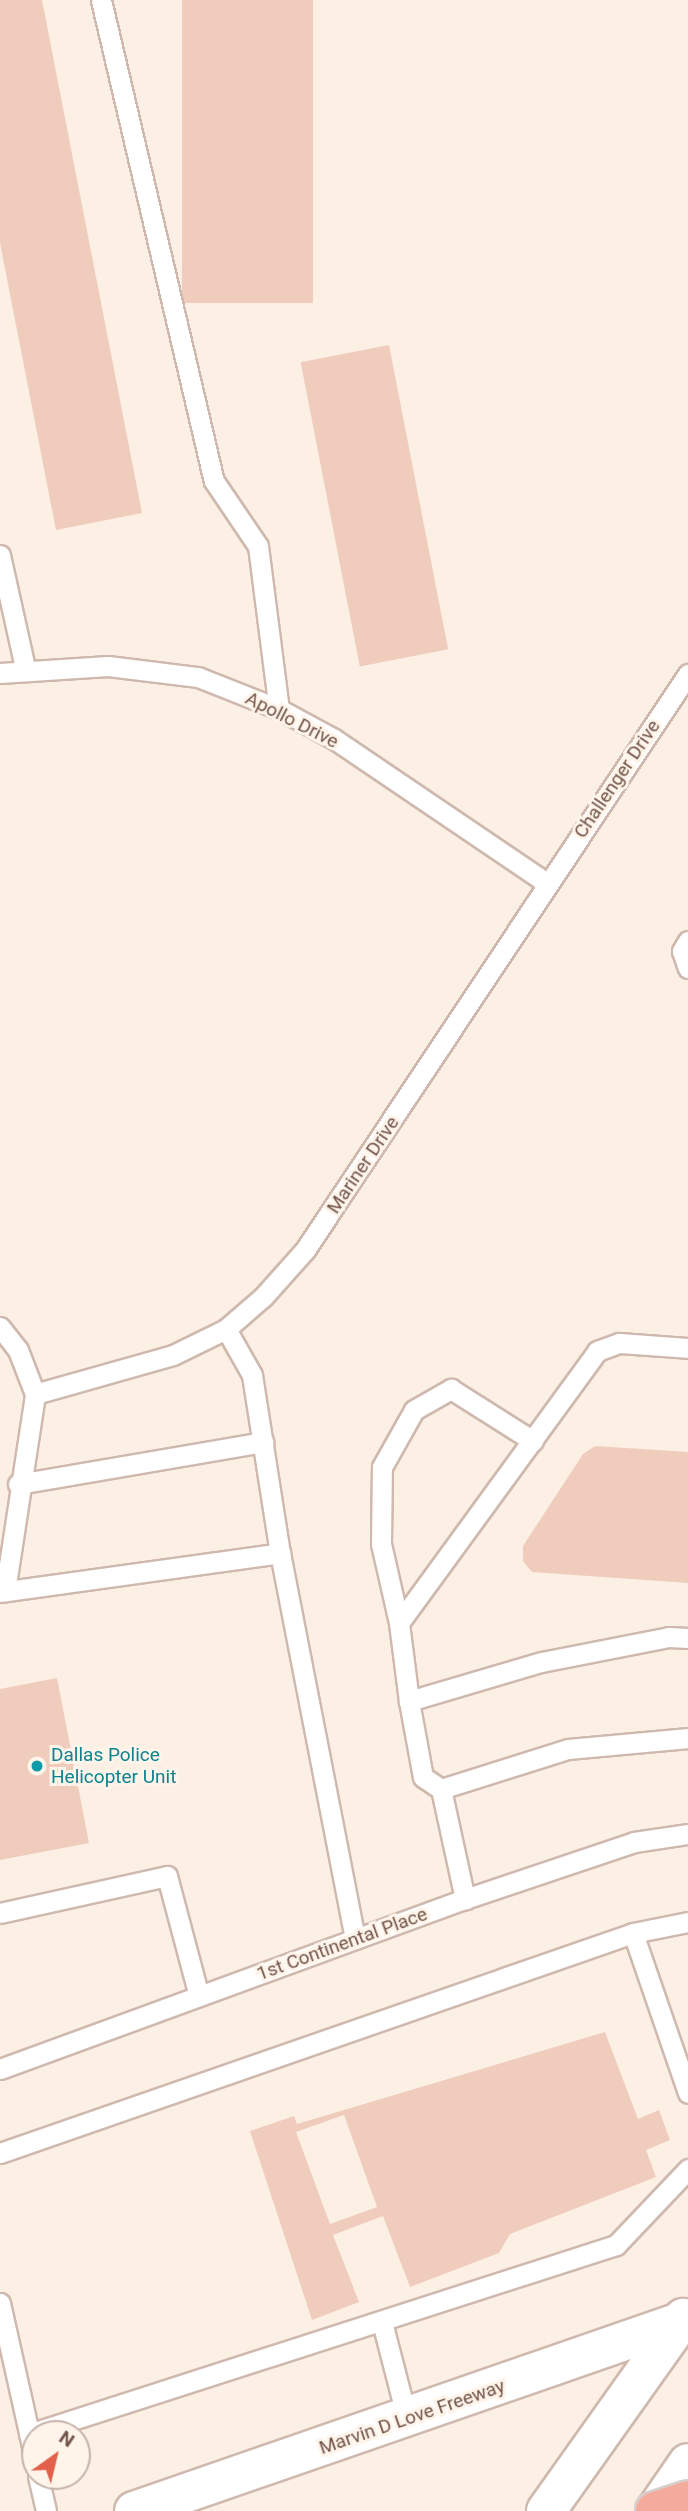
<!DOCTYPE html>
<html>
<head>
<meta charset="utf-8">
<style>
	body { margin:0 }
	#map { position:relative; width:688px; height:2511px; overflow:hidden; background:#fcf0e4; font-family:Roboto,sans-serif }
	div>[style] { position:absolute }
	.building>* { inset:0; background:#f0ccbc; transform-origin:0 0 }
	.roads { filter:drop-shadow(2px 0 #cfb9ae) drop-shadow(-2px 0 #cfb9ae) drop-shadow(0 2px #cfb9ae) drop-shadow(0 -2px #cfb9ae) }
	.service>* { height:19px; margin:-9.5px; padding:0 9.5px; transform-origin:9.5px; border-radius:9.5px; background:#fff }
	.secondary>* { height:38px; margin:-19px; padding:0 19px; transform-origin:19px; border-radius:19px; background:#fff }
	.bridges { filter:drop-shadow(2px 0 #d8cfcc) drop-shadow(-2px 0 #d8cfcc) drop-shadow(0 2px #d8cfcc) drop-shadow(0 -2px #d8cfcc) }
	.motorway-bridge>* { height:38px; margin:-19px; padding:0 19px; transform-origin:19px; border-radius:19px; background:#f4ab9c }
	.dots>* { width:19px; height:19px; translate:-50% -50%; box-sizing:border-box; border:4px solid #fef4ea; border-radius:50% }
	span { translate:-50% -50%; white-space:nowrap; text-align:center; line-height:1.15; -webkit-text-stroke:6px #fef4ea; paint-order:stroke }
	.street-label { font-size:19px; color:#73554a }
	.culture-label { font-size:19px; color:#0d838f }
	.left { translate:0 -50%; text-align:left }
	.north { position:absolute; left:21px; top:2420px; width:70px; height:70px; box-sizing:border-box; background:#fef4ea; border:2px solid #c6b4aa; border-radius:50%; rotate:34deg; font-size:19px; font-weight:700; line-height:28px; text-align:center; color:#73554a }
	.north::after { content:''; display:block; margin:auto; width:24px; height:32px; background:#e2604c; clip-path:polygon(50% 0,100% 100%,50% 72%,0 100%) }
</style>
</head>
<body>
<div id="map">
	<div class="building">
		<div style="clip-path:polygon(0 0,42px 0,142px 513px,56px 530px,0 243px)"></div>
		<div style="left:182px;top:0;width:131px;height:303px"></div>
		<div style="left:389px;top:345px;width:310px;height:90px;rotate:79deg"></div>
		<div style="clip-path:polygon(595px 1446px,688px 1452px,688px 1583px,532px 1572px,523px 1561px,523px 1546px,583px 1454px)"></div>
		<div style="clip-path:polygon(57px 1678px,89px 1843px,0 1860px,0 1689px)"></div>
		<div style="clip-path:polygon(evenodd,605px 2032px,638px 2119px,659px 2110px,670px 2140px,646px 2150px,656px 2177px,510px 2234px,499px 2253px,410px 2287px,383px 2216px,333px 2235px,359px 2302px,312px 2320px,250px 2131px,294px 2116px,297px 2124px,605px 2032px,344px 2115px,377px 2207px,330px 2224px,296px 2132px,344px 2115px)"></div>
	</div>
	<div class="roads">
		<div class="service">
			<div style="left:101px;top:0;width:494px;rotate:76.8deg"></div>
			<div style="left:214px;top:481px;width:78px;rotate:55.9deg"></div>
			<div style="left:258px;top:546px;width:164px;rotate:82.7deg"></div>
			<div style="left:0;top:555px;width:116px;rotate:77.5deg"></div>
			<div style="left:0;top:673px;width:108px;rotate:-3.7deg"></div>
			<div style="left:108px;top:666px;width:91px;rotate:7deg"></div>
			<div style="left:198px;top:677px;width:87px;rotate:21.6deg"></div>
			<div style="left:279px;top:709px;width:63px;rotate:28.6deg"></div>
			<div style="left:334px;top:739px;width:257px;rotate:34.1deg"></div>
			<div style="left:688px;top:941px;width:12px;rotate:121deg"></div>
			<div style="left:682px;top:951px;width:18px;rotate:71deg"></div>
			<div style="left:0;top:1327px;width:29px;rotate:52deg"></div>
			<div style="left:18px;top:1350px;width:47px;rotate:68.9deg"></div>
			<div style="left:226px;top:1329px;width:53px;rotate:60.5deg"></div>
			<div style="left:252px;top:1375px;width:180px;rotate:81.1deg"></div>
			<div style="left:280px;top:1553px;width:393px;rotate:79deg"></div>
			<div style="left:18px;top:1484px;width:249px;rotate:-9.7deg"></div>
			<div style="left:5px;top:1591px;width:199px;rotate:-81.3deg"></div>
			<div style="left:35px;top:1394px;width:143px;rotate:-15.8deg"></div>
			<div style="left:173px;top:1355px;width:59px;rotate:-26.1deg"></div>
			<div style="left:226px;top:1329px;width:49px;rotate:-40.9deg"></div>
			<div style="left:263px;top:1297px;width:63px;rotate:-48.2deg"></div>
			<div style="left:305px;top:1250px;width:692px;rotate:-56.38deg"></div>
			<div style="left:0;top:1592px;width:283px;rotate:-7.9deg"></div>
			<div style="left:399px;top:1623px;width:81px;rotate:-102.8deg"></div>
			<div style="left:381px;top:1544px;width:77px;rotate:-89.3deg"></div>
			<div style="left:382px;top:1467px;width:65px;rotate:-60.7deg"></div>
			<div style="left:414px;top:1410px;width:43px;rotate:-29.6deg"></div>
			<div style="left:451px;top:1389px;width:97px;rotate:32.4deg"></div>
			<div style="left:688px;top:1638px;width:19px;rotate:-177deg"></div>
			<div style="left:669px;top:1637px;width:130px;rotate:168.9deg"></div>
			<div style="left:541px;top:1662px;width:138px;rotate:163.5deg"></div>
			<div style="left:409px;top:1701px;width:77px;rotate:79.6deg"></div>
			<div style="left:423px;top:1777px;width:22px;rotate:34deg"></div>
			<div style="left:441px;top:1789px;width:133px;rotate:-17.5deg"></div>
			<div style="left:568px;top:1749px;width:121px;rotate:-5.2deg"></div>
			<div style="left:409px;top:1701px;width:79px;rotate:-97.3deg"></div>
			<div style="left:399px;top:1623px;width:336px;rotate:-53.9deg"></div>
			<div style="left:597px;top:1351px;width:23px;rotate:-20deg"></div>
			<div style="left:619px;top:1343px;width:69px;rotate:4.1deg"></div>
			<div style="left:441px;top:1789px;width:113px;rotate:77.7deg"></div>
			<div style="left:0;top:1913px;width:171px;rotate:-12.5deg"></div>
			<div style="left:167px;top:1876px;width:124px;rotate:75.1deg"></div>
			<div style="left:633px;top:1933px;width:169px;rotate:71deg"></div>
			<div style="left:0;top:2069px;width:495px;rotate:-20.1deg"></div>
			<div style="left:465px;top:1899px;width:178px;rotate:-18.6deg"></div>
			<div style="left:634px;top:1842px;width:55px;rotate:-8.4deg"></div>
			<div style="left:0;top:2153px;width:670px;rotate:-19.16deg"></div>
			<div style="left:633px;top:1933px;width:56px;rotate:-11.3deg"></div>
			<div style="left:0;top:2303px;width:161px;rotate:77.4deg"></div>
			<div style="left:382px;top:2322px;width:100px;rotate:75.5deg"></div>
			<div style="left:29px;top:2434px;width:617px;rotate:-17.85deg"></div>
			<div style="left:616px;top:2245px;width:105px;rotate:-46.5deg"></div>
			<div style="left:38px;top:2476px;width:36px;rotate:77deg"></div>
		</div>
		<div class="secondary">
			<div style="left:134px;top:2511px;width:586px;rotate:-19.11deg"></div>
			<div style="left:546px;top:2511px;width:237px;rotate:-54.6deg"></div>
			<div style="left:655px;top:2511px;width:58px;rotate:-55.5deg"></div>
		</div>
	</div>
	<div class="bridges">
		<div class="motorway-bridge">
			<div style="left:655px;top:2511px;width:35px;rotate:-18deg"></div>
		</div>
	</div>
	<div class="dots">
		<div style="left:37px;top:1766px;background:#0f9aa8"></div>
	</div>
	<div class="street-label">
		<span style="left:292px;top:720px;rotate:27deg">Apollo Drive</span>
		<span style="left:617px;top:779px;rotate:-56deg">Challenger Drive</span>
		<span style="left:363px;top:1165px;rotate:-56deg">Mariner Drive</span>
		<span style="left:342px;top:1944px;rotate:-20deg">1st Continental Place</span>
		<span style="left:412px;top:2417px;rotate:-19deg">Marvin D Love Freeway</span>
	</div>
	<div class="culture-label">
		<span class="left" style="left:51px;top:1766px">Dallas Police<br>Helicopter Unit</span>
	</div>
	<div class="north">N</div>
</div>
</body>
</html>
